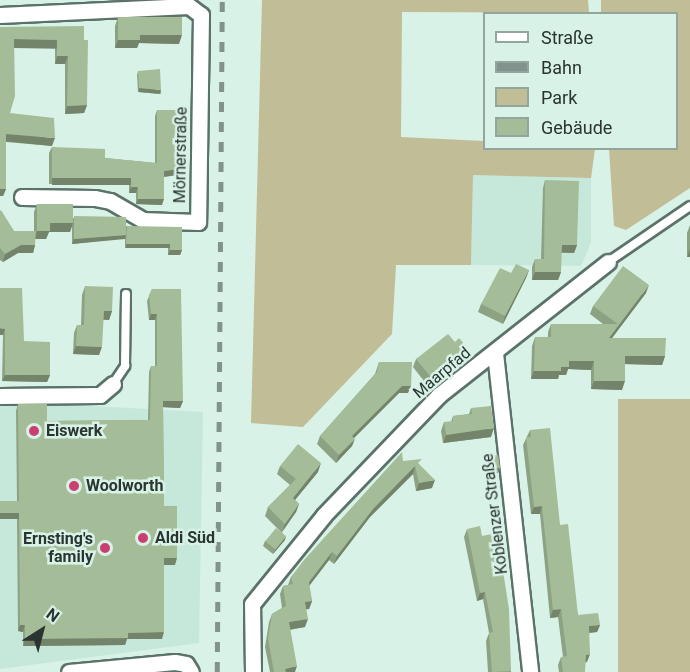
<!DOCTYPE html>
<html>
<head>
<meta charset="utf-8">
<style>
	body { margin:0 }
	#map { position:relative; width:690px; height:672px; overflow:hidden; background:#d8f2e7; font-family:Roboto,sans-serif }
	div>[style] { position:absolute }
	.built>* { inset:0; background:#c6e8da }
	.green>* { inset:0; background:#c1bd96; transform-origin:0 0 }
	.roads { filter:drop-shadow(2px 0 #5b7269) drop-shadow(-2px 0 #5b7269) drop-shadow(0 2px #5b7269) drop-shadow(0 -2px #5b7269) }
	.service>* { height:8px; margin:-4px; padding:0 4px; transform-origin:4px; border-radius:4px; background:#fff }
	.minor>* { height:15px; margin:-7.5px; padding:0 7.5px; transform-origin:7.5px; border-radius:7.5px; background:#fff }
	.rail>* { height:4.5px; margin-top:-2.25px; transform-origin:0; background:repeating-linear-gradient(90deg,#81938c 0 10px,transparent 0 20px) }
	.wall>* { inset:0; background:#8da283 }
	.shaded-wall>* { inset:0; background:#73846a; transform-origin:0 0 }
	.building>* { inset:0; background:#a4bc98; transform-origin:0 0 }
	.dots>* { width:16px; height:16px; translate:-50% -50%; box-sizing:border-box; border:3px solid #d8f2e7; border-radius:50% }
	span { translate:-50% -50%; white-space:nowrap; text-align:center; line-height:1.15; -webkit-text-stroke:5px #d8f2e7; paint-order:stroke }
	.street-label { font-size:16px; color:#2a3430 }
	.poi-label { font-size:16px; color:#2a3430; font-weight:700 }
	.left { translate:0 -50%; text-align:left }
	.right { translate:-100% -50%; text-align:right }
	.legend { position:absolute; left:483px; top:12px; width:195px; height:138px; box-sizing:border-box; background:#d8f2e7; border:2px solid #92a69e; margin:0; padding:8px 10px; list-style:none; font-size:18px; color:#2a3430 }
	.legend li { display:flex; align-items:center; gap:12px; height:30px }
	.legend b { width:30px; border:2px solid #92a69e }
	.north { position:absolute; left:12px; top:600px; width:60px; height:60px; -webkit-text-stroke:4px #d8f2e7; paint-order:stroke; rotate:36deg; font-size:16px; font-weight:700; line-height:24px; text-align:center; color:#2a3430 }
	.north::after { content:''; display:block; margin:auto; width:21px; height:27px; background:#2a3430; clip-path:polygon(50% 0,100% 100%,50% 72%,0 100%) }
</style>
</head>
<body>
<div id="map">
	<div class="built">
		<div style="clip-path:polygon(473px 175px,591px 178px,591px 243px,581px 266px,471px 265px)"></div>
		<div style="clip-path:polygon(0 401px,203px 412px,199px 643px,0 669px)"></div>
	</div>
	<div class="green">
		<div style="clip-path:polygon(262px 0,588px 0,589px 13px,402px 12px,401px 137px,484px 141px,484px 148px,595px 149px,591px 178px,473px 175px,471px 265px,396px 265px,392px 334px,303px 427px,251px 423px)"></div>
		<div style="clip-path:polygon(601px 0,690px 0,690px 188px,626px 230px,614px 226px,609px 149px,676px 148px,676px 14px,601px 13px)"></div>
		<div style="left:690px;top:399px;width:273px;height:72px;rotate:90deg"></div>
	</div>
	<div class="roads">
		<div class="service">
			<div style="left:608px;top:262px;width:99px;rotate:-34.3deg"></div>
			<div style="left:113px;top:384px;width:22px;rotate:-56deg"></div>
			<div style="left:125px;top:366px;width:72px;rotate:-89.2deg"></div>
		</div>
		<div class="minor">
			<div style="left:0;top:15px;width:189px;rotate:-2.7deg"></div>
			<div style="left:189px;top:6px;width:15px;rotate:37deg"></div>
			<div style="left:201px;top:15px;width:207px;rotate:90.8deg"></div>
			<div style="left:198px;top:222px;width:55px;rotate:-177.9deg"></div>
			<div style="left:143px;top:220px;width:38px;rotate:-150deg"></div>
			<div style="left:110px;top:201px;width:16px;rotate:-169deg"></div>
			<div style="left:94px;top:198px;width:72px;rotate:-179.2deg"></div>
			<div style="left:495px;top:353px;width:321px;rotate:83.7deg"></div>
			<div style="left:0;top:396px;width:100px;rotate:-0.6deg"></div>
			<div style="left:100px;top:395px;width:17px;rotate:-40deg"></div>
			<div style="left:69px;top:672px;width:106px;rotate:-5.4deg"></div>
			<div style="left:175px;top:662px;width:11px;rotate:10deg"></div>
			<div style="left:186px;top:664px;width:9px;rotate:58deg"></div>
			<div style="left:253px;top:672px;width:68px;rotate:-90.8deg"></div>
			<div style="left:252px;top:604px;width:114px;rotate:-51deg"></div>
			<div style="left:324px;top:515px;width:166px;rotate:-46.2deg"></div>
			<div style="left:439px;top:395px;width:215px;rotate:-38.2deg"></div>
		</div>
	</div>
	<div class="rail">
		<div style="left:217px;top:672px;width:672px;rotate:-89.57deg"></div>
	</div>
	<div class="wall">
		<div style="clip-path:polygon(118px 17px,179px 44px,139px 43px,137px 48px,115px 48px,115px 26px)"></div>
		<div style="clip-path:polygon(0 27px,84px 40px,87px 105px,84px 113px,65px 114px,65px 64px,55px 64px,55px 48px,14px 47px,10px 113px,52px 146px,6px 142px,6px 189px,3px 196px,0 196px)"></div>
		<div style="clip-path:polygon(138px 71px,160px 94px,138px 92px,137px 75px)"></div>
		<div style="clip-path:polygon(157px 110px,185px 174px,164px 177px,162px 205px,136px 204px,136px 193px,129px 193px,129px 184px,49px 184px,49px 153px,52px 147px,105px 158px,155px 163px,155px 116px)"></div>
		<div style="clip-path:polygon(545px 180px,577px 245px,574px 253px,561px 253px,561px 272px,558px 280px,532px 280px,532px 267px,535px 259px,541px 259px,543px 188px)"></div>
		<div style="clip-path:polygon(37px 204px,73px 218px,127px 226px,182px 250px,180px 255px,168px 255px,168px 248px,125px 248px,125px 238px,72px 244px,72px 226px,70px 232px,49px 232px,46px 239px,35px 239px,35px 245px,33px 253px,18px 253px,3px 262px,0 260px,0 211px,14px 231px,34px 231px,34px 212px)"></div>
		<div style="clip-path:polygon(690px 225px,690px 257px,687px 257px,687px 233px)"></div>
		<div style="clip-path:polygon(529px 270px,526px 278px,503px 324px,478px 312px,481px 304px,511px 273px)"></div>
		<div style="clip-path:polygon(85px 286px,112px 311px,109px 320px,103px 320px,99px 355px,73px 354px,74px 333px,77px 325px,81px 325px,82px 295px)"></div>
		<div style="clip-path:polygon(0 288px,24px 341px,50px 375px,47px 382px,2px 381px,3px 335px)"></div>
		<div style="clip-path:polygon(152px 289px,183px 401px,180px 408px,163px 407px,164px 506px,175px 565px,164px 565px,162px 639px,127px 639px,125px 645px,23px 646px,23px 632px,18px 631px,17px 519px,0 519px,0 501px,17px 501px,16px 411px,18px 404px,47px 421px,148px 420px,149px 372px,151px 366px,155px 366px,155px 320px,149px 320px,147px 301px)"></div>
		<div style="clip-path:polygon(646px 293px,612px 338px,665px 356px,662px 365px,625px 364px,622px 390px,591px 389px,591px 370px,568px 369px,566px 375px,559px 375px,558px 379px,531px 379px,532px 346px,535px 337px,548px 337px,548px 332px,551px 324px,603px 324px,590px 314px,593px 306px)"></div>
		<div style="clip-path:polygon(455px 342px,464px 356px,427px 385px,413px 367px,416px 359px)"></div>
		<div style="clip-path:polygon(379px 362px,408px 393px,399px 393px,354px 438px,352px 446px,336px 463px,317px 444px,320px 436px,375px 374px)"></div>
		<div style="clip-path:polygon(471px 408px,491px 437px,443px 443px,441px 431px,444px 422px,451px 422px,453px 416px,469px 414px)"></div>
		<div style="clip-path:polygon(530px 430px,560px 525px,578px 615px,600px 625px,597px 632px,589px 633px,587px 662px,585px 662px,585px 672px,559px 672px,558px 665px,561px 657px,563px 657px,558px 617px,550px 618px,540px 514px,531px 514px,523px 445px)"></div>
		<div style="clip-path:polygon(488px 456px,500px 468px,498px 473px,488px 474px,487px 460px)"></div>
		<div style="clip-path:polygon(403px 461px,420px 465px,432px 488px,416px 491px,413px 474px,370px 517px,334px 564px,329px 560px,309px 586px,312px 601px,309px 609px,306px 609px,305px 627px,290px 630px,295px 672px,270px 672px,265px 647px,269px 622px,272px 614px,282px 608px,280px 594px,283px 586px,288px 585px,291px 577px)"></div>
		<div style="clip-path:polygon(280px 466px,318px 472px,295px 500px,299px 504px,296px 512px,282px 532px,285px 540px,273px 554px,263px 546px,265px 541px,281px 532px,265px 516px,268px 507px,290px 485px,277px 474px)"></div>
		<div style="clip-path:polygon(467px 529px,511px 671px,511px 672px,488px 672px,486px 641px,489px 633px,483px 599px,477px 601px,464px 537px)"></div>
	</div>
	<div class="shaded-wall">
		<div style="clip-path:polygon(140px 35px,182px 35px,179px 44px,139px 43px,137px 48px,115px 48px,118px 40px)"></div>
		<div style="left:14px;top:39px;width:43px;height:9px;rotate:1deg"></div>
		<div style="clip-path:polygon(57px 56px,68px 56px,65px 64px,55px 64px)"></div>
		<div style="left:139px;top:88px;width:22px;height:4px;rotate:5deg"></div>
		<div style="clip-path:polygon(87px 105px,84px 113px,65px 114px,67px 106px)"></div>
		<div style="clip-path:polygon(6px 134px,55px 138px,52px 146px,3px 141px)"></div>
		<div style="clip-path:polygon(187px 168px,185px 174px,162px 177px,164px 171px)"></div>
		<div style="left:52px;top:178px;width:79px;height:7px"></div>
		<div style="clip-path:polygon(131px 187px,138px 187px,136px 193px,129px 193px)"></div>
		<div style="clip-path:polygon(0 189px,6px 189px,3px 196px,0 196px)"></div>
		<div style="clip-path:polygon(138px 199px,164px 199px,162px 205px,136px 204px)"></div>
		<div style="clip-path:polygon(50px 223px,73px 223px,70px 232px,49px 232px,46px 239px,34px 239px,37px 231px)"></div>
		<div style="clip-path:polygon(126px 235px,125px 239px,72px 244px,74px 239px)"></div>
		<div style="left:126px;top:244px;width:44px;height:4px"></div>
		<div style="clip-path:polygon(21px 245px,35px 245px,33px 253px,18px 253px,3px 262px,5px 254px)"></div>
		<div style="clip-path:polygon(562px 245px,577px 245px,574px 253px,559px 252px)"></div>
		<div style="clip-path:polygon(690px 249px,690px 257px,687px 257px)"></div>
		<div style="clip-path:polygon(170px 250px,182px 250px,180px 255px,168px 255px)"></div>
		<div style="clip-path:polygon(529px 270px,526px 278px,503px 324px,505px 316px)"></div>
		<div style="clip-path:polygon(535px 272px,561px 272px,558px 280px,532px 280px)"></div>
		<div style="clip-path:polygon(649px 285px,646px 293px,606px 346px,609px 338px)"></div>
		<div style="clip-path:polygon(104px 311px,112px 311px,109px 320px,101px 319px)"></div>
		<div style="clip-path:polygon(151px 314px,157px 314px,155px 320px,149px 320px)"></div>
		<div style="clip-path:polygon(0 328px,5px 329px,3px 335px,0 335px)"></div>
		<div style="clip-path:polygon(76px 346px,102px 347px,99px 355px,73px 354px)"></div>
		<div style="clip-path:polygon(467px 347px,464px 356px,427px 385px,430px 376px)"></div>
		<div style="clip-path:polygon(625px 356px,665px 356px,662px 365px,622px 364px)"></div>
		<div style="clip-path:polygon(569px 361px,594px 361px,591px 370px,568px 369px,566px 375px,559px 375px,558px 379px,531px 379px,534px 371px,561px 367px)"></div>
		<div style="clip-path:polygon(5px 375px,50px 375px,47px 382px,2px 381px)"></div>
		<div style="clip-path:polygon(594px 381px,625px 381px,622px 390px,591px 389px)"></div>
		<div style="clip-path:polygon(402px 386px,411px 386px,408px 393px,399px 393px,349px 443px,352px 436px)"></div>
		<div style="clip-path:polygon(163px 401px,183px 401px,180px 408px,160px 407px)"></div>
		<div style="clip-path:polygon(494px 428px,491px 437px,443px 443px,446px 435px)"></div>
		<div style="clip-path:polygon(355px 439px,352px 446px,336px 463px,339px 455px)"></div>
		<div style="clip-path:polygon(321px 463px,318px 472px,290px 506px,293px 498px)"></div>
		<div style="clip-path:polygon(415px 466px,413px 474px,370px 517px,334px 564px,337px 556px,373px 509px)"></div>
		<div style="clip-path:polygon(500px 468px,498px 473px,488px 474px,490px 469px)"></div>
		<div style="clip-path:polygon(435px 480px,432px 488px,416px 491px,419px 483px)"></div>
		<div style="clip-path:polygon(299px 504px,296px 512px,282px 532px,285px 524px)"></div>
		<div style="clip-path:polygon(542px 506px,540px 514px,531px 514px,534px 507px)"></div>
		<div style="left:0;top:513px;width:19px;height:6px"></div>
		<div style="clip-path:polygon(286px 536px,285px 540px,273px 554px,275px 550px)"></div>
		<div style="clip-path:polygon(332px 552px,329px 560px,306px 590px,309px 582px)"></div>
		<div style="clip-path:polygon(164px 558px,177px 558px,175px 565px,161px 565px)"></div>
		<div style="clip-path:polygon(485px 592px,483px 599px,477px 601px,480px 593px)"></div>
		<div style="clip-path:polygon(312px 601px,309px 609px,302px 610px,305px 602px)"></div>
		<div style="clip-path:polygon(561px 609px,558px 617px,550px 618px,553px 610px)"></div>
		<div style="clip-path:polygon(308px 619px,305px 627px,286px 630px,289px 622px)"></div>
		<div style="clip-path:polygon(20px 625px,25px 625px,23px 632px,18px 631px)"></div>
		<div style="clip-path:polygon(600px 625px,597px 632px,586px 633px,589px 626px)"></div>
		<div style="clip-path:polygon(164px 632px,162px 639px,127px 639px,125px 645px,23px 646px,25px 639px,128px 633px)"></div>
		<div style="clip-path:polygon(590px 654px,587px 662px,583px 663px,586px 655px)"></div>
		<div style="clip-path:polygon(297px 666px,295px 672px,284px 672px,285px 669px)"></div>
	</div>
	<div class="building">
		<div style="clip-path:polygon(118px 17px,182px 17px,182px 35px,140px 35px,140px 40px,118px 40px)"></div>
		<div style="clip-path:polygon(84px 26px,84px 40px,88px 40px,87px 105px,67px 106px,68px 56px,57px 56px,57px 40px,14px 39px,15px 96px,10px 113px,54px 118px,55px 138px,6px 134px,6px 189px,0 189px,0 27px)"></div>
		<div style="clip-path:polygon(160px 69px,161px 90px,139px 88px,138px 71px)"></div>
		<div style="clip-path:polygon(157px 110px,183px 110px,187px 168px,164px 171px,164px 199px,138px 199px,138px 187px,131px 187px,131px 178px,52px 178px,52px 147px,105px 149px,105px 158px,157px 163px)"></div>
		<div style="clip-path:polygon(545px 180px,579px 181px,577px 245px,562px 245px,561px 272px,535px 272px,535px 259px,544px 259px)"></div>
		<div style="clip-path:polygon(37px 204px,73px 204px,73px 223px,50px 223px,50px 231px,37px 231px)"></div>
		<div style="clip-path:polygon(1px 210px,14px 231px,36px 231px,35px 245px,21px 245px,5px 254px,0 248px,0 211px)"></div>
		<div style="clip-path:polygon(74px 216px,126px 217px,126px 235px,74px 239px)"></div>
		<div style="clip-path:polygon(127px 226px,182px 227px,182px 250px,170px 250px,170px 244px,126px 244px)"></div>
		<div style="clip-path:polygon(516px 264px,529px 270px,505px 316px,481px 304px,500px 268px,511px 273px)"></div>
		<div style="clip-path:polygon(623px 266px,649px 285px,609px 338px,666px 338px,665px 356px,625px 356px,625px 381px,594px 381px,594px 361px,569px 361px,569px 367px,561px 367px,561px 371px,534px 371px,535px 337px,551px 337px,551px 324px,618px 324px,593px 306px)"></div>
		<div style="clip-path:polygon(85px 286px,113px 287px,112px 311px,104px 311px,102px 347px,76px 346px,77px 325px,84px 325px)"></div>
		<div style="clip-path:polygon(0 288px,22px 288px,24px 341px,50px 342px,50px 375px,5px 375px,5px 329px,0 328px)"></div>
		<div style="clip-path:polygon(152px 289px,181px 289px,183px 401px,163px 401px,164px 506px,177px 506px,177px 558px,164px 558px,164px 632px,128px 633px,128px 638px,25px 639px,25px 625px,20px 625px,19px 513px,0 513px,0 501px,19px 501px,18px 404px,47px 404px,47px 421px,150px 420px,151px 366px,157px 366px,157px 314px,151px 314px,149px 295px)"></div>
		<div style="clip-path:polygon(448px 334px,455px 342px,459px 338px,467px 347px,430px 376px,416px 359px)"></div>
		<div style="clip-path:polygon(379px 362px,412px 362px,411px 386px,402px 386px,352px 436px,355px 439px,339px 455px,320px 436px,377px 372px)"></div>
		<div style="clip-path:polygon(491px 406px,494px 428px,446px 435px,444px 422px,453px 421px,453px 416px,472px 414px,471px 408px)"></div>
		<div style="clip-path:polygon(550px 428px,560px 525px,568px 524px,578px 615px,598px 613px,600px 625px,589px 626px,590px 654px,586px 655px,585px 672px,563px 672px,561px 657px,567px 656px,561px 609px,553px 610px,542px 506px,534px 507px,526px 437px,531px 437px,530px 430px)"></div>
		<div style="clip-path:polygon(298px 444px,321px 463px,293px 498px,299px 504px,285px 524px,268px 507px,296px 479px,280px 466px)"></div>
		<div style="clip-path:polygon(402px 452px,403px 461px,422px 459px,418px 463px,435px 480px,419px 483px,415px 466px,373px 509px,337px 556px,332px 552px,309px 582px,312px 601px,305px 602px,308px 619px,289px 622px,297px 666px,285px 669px,286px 672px,274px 672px,268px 639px,272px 614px,286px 606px,283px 586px,293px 584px,291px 577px,304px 560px)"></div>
		<div style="left:498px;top:455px;width:13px;height:10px;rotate:81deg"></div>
		<div style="clip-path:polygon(480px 526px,482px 536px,497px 533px,509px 609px,511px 671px,492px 672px,489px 633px,493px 632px,485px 592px,480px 593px,467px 529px)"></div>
		<div style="left:276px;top:528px;width:13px;height:17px;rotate:39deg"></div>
	</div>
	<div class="dots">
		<div style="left:34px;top:431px;background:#ca3e70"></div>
		<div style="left:74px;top:486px;background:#ca3e70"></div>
		<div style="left:143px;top:538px;background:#ca3e70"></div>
		<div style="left:105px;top:548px;background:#ca3e70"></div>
	</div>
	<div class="street-label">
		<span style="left:181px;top:155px;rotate:-89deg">Mörnerstraße</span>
		<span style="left:442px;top:373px;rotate:-40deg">Maarpfad</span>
		<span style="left:495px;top:514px;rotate:-97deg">Koblenzer Straße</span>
	</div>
	<div class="poi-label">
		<span class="left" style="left:46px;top:431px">Eiswerk</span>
		<span class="left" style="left:86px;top:486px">Woolworth</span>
		<span class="left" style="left:155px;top:538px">Aldi Süd</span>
		<span class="right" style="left:93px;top:548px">Ernsting's<br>family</span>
	</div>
	<ul class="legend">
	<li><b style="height:8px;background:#fff"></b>Straße</li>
	<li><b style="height:8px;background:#81938c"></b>Bahn</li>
	<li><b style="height:16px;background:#c1bd96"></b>Park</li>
	<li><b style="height:16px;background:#a4bc98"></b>Gebäude</li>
	</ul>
	<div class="north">N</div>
</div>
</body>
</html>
